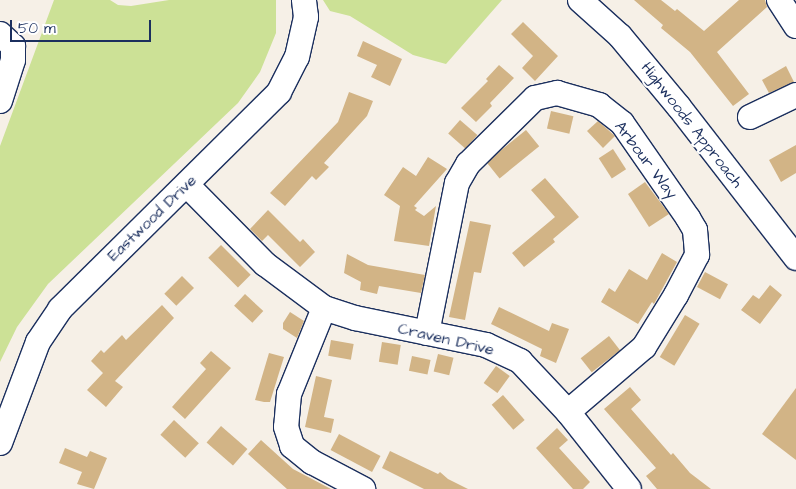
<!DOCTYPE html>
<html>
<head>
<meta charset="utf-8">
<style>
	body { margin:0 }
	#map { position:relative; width:796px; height:489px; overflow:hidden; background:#f6f0e7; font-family:"Architects Daughter",sans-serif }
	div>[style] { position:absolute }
	.green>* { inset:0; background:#cce196 }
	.building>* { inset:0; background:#d2b486; transform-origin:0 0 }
	.roads { filter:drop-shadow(1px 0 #1b2f5e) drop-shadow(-1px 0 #1b2f5e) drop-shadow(0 1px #1b2f5e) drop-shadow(0 -1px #1b2f5e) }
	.minor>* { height:24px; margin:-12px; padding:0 12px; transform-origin:12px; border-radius:12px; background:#fff }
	span { translate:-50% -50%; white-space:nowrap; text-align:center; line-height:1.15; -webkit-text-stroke:4px #fff; paint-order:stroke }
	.street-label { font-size:16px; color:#1b2f5e }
	.scale { position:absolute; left:10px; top:20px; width:141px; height:22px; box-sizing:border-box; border:2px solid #1b2f5e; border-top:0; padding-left:6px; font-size:15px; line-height:18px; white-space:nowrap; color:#1b2f5e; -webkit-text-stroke:4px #fff; paint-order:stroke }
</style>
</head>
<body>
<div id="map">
	<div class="green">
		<div style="clip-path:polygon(54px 0,110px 0,118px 5px,131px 6px,169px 0,276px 0,276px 33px,260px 72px,238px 103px,48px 284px,17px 327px,0 362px,0 146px)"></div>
		<div style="clip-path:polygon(323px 0,502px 0,446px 64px,413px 55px,350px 16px,330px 11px)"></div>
	</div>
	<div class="building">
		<div style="clip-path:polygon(634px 0,661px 0,675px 11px,677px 9px,704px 31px,739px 0,765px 0,767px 7px,717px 52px,749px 94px,733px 106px,690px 52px,661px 28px,663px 25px)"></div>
		<div style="clip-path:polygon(523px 22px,558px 56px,535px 81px,522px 68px,533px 56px,511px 34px)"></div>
		<div style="clip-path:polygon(363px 41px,402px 59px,390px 86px,371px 77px,377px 65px,357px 56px)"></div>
		<div style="clip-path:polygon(499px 65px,514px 78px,490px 103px,492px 106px,476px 122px,461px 108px,488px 81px,486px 79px)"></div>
		<div style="clip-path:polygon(786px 66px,794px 82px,769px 93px,762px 80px)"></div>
		<div style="clip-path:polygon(349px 92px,373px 101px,367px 116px,324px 163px,329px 167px,316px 180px,312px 176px,285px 206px,270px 193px,338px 122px)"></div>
		<div style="left:551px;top:111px;width:23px;height:18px;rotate:13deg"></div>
		<div style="left:460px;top:120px;width:23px;height:18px;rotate:41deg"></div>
		<div style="clip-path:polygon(598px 121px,615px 136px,603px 148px,587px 131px)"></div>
		<div style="left:526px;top:130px;width:21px;height:51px;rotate:51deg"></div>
		<div style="clip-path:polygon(796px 145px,796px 173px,781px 182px,769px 160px)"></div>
		<div style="left:613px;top:149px;width:24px;height:17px;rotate:57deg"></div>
		<div style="clip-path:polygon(428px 157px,447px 169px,414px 206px,417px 208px,415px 210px,424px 216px,436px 206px,429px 246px,394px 241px,400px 206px,384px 195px,403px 167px,416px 176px)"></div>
		<div style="clip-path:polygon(545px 178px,579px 217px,553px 239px,555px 242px,524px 267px,512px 253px,555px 217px,531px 190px)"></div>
		<div style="clip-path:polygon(645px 182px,669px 214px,649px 227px,628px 194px)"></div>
		<div style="clip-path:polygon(268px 210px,300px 242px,303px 239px,315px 252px,300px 267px,268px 235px,262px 241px,250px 229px)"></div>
		<div style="clip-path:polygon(470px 221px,491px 225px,481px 273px,474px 272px,465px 320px,449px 317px)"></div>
		<div style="left:221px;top:245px;width:42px;height:18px;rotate:45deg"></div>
		<div style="clip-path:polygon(662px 253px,677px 262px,654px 304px,652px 302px,638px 324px,601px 302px,609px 288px,615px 292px,629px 269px,647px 280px)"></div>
		<div style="clip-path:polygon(347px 254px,368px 265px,425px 275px,421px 293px,379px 286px,377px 294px,360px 290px,361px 282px,344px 273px)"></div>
		<div style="left:705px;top:272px;width:26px;height:17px;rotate:28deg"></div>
		<div style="left:182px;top:276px;width:17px;height:25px;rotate:45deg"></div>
		<div style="clip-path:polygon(770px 285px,782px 295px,760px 324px,741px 310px,753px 295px,759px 299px)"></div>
		<div style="left:245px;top:294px;width:25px;height:16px;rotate:43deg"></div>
		<div style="clip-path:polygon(162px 305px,174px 318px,115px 381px,123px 387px,106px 407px,87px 390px,103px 373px,91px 361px,101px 350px,104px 353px,122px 335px,126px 340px)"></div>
		<div style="clip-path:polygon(499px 307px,549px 331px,552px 323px,569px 329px,556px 363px,540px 356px,542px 349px,491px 324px)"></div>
		<div style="clip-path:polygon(290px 312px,304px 321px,297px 338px,283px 329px,283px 323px)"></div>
		<div style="left:685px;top:315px;width:17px;height:49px;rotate:31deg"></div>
		<div style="left:609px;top:336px;width:18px;height:36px;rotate:52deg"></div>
		<div style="left:331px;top:340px;width:23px;height:16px;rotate:10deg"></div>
		<div style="left:382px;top:342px;width:19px;height:20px;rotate:9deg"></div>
		<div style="clip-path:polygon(211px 351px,231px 368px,185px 419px,172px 407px,206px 369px,200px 363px)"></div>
		<div style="clip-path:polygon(269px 353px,284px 357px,270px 402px,264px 402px,255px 400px)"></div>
		<div style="left:438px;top:354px;width:16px;height:18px;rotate:14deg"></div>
		<div style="left:412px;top:356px;width:19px;height:15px;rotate:12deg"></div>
		<div style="left:496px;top:366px;width:17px;height:21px;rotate:36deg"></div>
		<div style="clip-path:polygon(316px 376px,332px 380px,324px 417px,334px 419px,331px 433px,305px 427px)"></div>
		<div style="clip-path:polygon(630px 387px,641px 400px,631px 409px,671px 455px,673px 453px,690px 473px,711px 489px,657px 489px,646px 476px,656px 468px,604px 409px)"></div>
		<div style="clip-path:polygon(796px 388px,796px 460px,762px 434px)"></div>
		<div style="left:503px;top:395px;width:33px;height:15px;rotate:49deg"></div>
		<div style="left:174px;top:420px;width:34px;height:20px;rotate:43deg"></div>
		<div style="left:221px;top:426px;width:35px;height:22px;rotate:41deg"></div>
		<div style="clip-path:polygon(557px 428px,568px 440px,559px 448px,590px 482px,583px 489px,573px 489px,536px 448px)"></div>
		<div style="left:339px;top:434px;width:47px;height:18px;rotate:28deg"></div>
		<div style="clip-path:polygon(261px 440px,293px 469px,331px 489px,287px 489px,248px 454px)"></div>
		<div style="clip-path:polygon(65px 448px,87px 457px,90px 451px,107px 458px,94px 489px,77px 484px,82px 472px,59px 463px)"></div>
		<div style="clip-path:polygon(390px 451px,438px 474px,440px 472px,448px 479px,468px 489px,424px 489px,382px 468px)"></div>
	</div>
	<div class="roads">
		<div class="minor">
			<div style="left:580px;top:0;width:54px;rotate:42deg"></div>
			<div style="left:620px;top:36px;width:92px;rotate:50.3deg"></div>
			<div style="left:679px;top:107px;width:191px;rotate:52.2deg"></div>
			<div style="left:779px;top:0;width:31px;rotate:57deg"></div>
			<div style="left:0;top:34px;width:18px;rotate:43deg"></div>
			<div style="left:13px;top:46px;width:14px;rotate:90deg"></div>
			<div style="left:13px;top:60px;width:43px;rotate:107.6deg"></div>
			<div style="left:750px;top:117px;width:51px;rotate:-25.6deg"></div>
			<div style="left:187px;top:185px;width:111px;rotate:45.4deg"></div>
			<div style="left:265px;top:264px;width:74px;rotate:36.7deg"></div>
			<div style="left:324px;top:308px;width:33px;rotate:18deg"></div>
			<div style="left:355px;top:318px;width:134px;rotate:11.6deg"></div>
			<div style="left:486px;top:345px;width:38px;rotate:25deg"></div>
			<div style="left:520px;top:361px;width:70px;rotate:46.7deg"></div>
			<div style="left:568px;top:412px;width:98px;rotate:51.6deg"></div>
			<div style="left:324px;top:308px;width:93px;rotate:112.1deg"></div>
			<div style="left:289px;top:394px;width:33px;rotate:95deg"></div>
			<div style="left:286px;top:427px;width:20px;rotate:72deg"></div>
			<div style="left:292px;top:446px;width:26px;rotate:39deg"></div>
			<div style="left:312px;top:462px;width:58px;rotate:27.9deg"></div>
			<div style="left:427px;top:333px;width:153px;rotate:-78.7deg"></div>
			<div style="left:457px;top:183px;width:22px;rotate:-60deg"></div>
			<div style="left:468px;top:164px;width:94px;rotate:-44.6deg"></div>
			<div style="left:535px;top:98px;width:23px;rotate:-13deg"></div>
			<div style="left:557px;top:93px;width:44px;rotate:15.9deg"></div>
			<div style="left:599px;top:105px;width:29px;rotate:38deg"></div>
			<div style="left:622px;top:123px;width:116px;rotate:55.2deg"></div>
			<div style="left:688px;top:218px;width:14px;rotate:60deg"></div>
			<div style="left:695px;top:230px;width:25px;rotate:85deg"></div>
			<div style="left:697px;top:255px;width:45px;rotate:117.7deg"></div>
			<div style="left:676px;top:295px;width:61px;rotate:121.6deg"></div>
			<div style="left:644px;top:347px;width:100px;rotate:139.5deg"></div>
			<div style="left:0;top:443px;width:108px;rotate:-69.4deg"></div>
			<div style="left:38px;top:342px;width:40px;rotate:-56deg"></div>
			<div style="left:60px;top:309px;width:308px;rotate:-44.7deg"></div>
			<div style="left:279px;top:92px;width:39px;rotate:-63deg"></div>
			<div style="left:297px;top:57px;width:41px;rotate:-77.3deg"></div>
			<div style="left:306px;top:17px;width:17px;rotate:-97deg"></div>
		</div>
	</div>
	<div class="street-label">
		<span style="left:692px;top:125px;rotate:52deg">Highwoods Approach</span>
		<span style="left:646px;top:160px;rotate:53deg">Arbour Way</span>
		<span style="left:152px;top:218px;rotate:-44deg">Eastwood Drive</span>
		<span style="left:446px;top:339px;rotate:13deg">Craven Drive</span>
	</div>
	<div class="scale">50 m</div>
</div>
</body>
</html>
